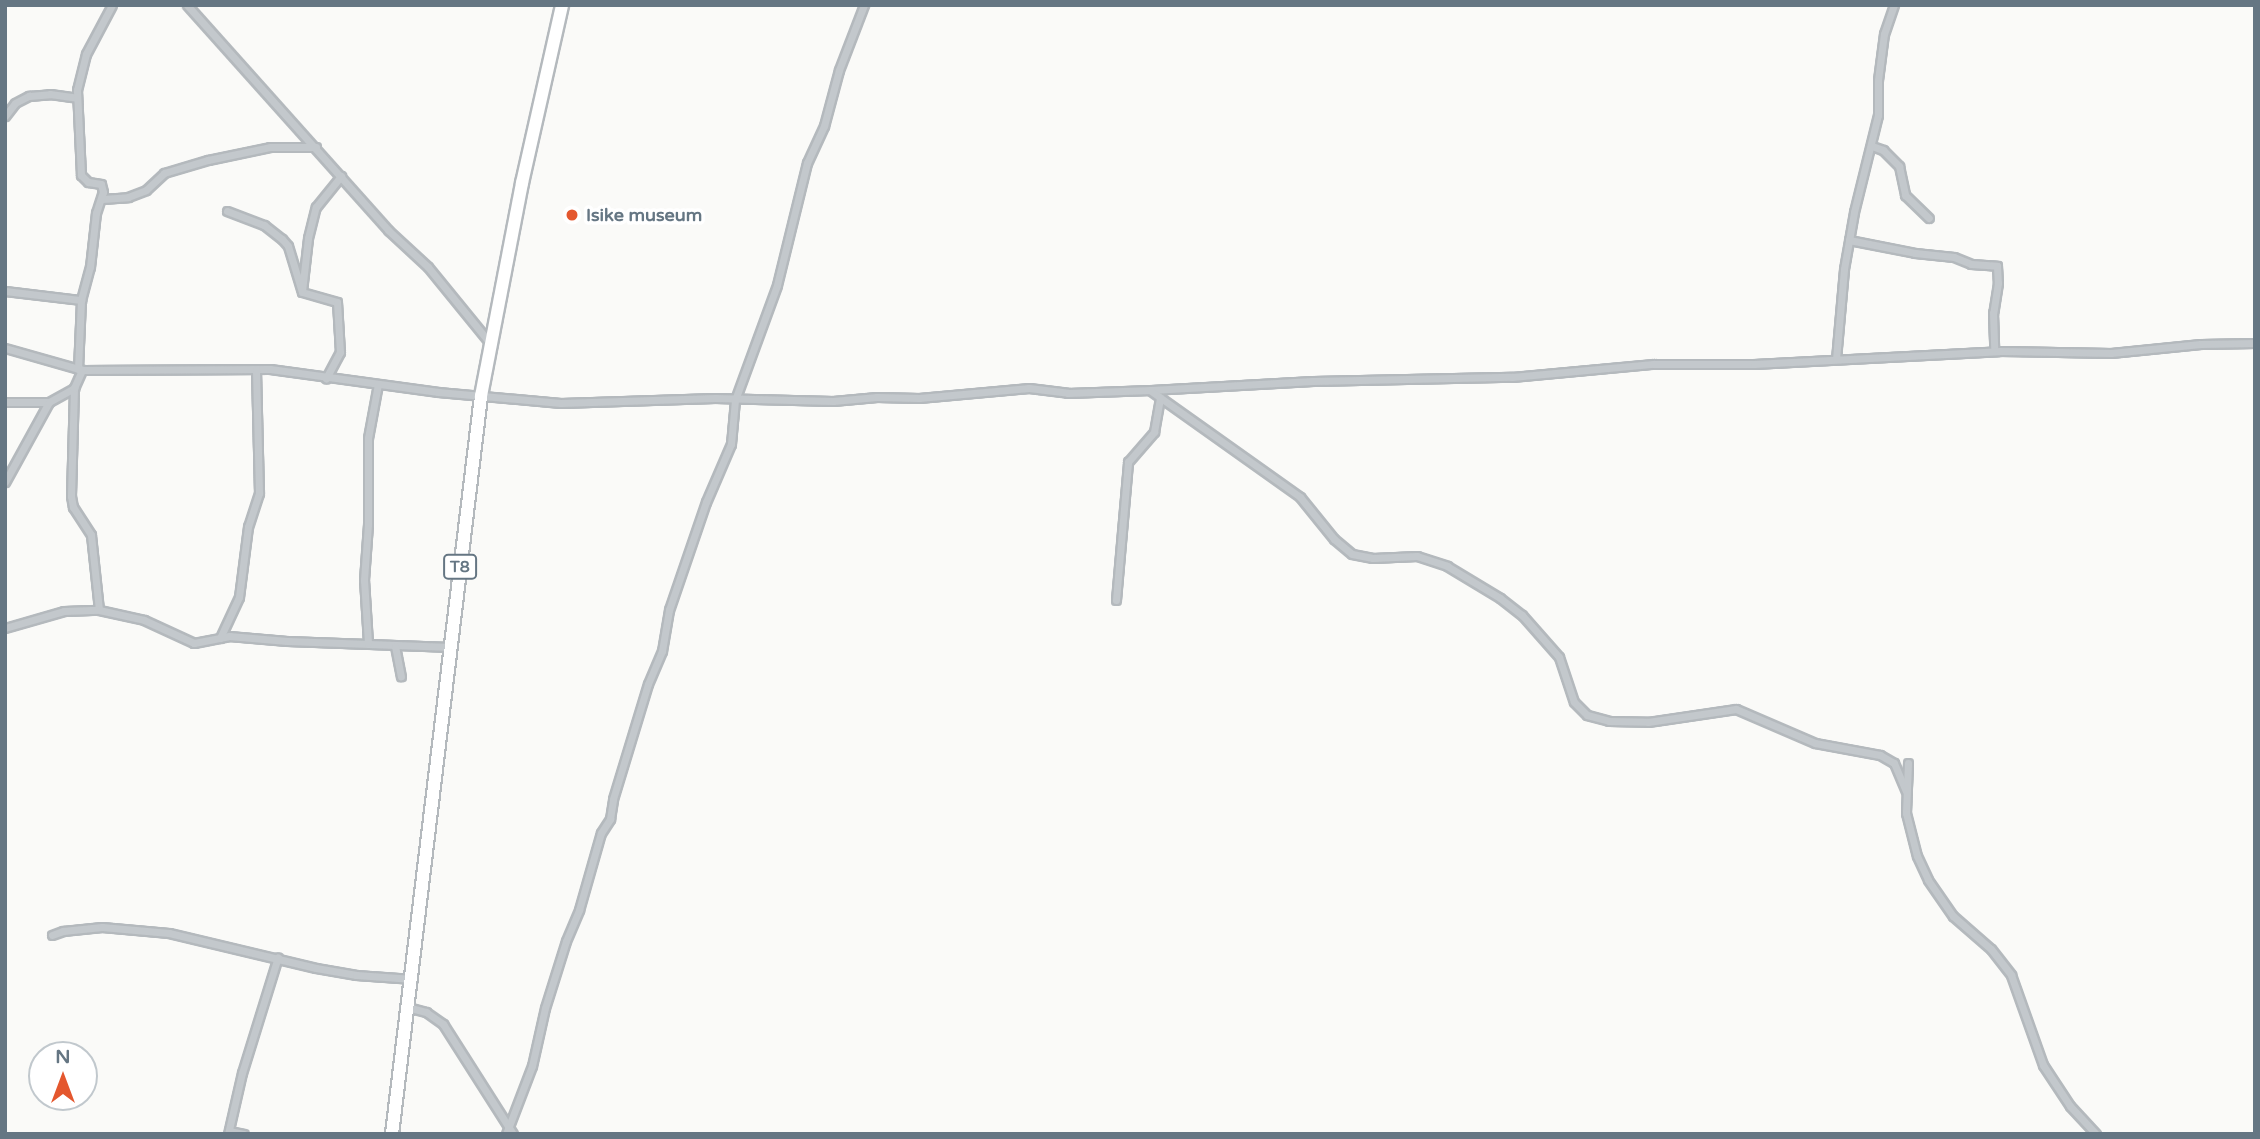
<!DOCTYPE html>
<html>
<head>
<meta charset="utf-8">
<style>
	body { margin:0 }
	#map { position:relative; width:2260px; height:1139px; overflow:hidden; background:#fafaf8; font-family:"Varela Round",sans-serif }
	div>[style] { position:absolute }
	.roads { filter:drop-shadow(2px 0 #b4b9bd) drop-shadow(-2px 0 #b4b9bd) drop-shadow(0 2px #b4b9bd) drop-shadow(0 -2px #b4b9bd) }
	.minor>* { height:7px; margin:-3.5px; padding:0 3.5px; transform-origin:3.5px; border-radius:3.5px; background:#c3c8cc }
	.trunk>* { height:12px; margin:-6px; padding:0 6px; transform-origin:6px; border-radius:6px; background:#fff }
	.dots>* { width:19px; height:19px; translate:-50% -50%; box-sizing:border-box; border:4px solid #fff; border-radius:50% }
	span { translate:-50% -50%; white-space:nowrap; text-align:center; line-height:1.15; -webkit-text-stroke:7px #fff; paint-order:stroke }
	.shield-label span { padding:2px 5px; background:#fff; border:2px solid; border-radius:5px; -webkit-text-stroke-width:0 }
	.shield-label { font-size:16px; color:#657683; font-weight:700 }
	.poi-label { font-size:18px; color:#657683; font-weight:700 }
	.left { translate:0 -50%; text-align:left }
	.frame { position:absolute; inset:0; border:7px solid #657683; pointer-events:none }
	.north { position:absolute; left:28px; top:1041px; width:70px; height:70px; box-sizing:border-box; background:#fff; border:2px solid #c1c8cd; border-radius:50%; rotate:0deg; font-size:19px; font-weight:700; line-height:28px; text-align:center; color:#657683 }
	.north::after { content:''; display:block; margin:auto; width:24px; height:32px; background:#e4572e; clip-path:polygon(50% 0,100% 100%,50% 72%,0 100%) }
</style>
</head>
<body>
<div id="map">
	<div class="roads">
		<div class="minor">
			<div style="left:187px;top:5px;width:302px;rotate:48.2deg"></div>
			<div style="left:388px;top:230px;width:54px;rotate:42.8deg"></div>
			<div style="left:428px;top:267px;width:98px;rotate:50.8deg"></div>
			<div style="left:5px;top:116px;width:16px;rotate:-52deg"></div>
			<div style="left:15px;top:103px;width:16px;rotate:-27deg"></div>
			<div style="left:29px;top:96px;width:21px;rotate:-5deg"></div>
			<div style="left:50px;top:94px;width:27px;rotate:8deg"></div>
			<div style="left:1872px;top:146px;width:12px;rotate:20deg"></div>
			<div style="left:1883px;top:150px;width:23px;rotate:45deg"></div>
			<div style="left:1899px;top:166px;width:30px;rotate:78deg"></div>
			<div style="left:1905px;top:195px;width:33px;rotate:44deg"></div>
			<div style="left:102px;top:199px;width:26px;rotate:-4deg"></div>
			<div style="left:128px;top:197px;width:19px;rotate:-21deg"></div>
			<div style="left:146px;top:190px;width:25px;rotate:-43deg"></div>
			<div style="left:164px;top:173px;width:46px;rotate:-16.5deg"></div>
			<div style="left:208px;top:160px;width:63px;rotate:-11.8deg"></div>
			<div style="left:270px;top:147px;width:46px"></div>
			<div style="left:227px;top:211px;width:40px;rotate:21deg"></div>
			<div style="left:264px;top:225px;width:23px;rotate:38deg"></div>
			<div style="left:282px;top:239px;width:9px;rotate:49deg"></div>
			<div style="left:288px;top:246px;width:48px;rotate:73.1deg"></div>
			<div style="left:302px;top:292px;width:36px;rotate:16deg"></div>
			<div style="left:337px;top:302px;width:50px;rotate:86.6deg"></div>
			<div style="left:340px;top:352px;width:30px;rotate:118deg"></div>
			<div style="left:1849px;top:240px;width:67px;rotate:11.1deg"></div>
			<div style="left:1915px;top:253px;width:39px;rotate:6deg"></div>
			<div style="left:1954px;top:257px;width:18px;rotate:22deg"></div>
			<div style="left:1971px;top:264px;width:26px;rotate:4deg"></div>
			<div style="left:1997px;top:266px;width:17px;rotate:87deg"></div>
			<div style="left:1998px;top:283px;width:30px;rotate:99deg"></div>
			<div style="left:1993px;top:313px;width:38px;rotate:88deg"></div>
			<div style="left:5px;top:291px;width:77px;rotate:6.8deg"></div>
			<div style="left:302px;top:291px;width:53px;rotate:-83.5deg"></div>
			<div style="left:308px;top:238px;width:32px;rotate:-76deg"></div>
			<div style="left:316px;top:207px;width:40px;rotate:-51deg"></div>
			<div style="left:5px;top:348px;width:80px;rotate:15.9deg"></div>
			<div style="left:82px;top:370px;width:188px;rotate:-0.3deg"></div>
			<div style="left:270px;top:369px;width:170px;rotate:7.8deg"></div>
			<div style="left:438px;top:392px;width:123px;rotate:5.1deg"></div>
			<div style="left:561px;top:403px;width:154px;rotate:-1.9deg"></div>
			<div style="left:715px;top:398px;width:118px;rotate:1.5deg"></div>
			<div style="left:833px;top:401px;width:44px;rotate:-5.2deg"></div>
			<div style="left:877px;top:397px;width:42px;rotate:1.4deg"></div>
			<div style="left:919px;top:398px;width:110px;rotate:-5.2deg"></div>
			<div style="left:1029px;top:388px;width:39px;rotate:7deg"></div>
			<div style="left:1068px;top:393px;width:83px;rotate:-2.1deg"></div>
			<div style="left:1151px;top:390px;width:162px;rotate:-3.2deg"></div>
			<div style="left:1313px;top:381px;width:199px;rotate:-1.2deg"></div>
			<div style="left:1512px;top:377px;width:142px;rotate:-5.3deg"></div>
			<div style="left:1653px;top:364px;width:101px"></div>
			<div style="left:1754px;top:364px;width:245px;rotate:-3deg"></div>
			<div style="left:1999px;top:351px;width:112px;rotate:1deg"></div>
			<div style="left:2111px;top:353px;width:90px;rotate:-5.7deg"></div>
			<div style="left:2201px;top:344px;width:54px;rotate:-1.1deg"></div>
			<div style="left:1836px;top:359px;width:90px;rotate:-84.9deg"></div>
			<div style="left:1844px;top:269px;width:58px;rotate:-80deg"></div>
			<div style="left:1854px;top:212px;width:100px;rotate:-76.1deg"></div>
			<div style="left:1878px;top:115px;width:35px;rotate:-90deg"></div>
			<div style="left:1878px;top:80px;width:46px;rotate:-82.6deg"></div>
			<div style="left:1884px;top:34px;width:31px;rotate:-71deg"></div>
			<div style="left:78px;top:369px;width:69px;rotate:-87.5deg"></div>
			<div style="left:81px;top:300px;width:34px;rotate:-75deg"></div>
			<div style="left:90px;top:267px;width:54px;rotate:-83.7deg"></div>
			<div style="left:96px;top:213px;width:22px;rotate:-72deg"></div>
			<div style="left:103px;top:192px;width:8px;rotate:-104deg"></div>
			<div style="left:101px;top:184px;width:13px;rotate:-171deg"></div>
			<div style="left:88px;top:182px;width:10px;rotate:-135deg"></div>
			<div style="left:81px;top:175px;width:85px;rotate:-92.7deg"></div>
			<div style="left:77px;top:90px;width:37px;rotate:-76deg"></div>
			<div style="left:86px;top:54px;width:55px;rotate:-62deg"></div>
			<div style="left:74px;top:388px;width:108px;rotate:91.6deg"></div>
			<div style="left:71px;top:496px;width:11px;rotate:80deg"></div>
			<div style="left:73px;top:507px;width:33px;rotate:57deg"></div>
			<div style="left:91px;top:535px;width:75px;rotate:83.9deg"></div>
			<div style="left:1151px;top:391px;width:183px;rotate:35.4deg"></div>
			<div style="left:1300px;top:497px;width:54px;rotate:51deg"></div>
			<div style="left:1334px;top:539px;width:23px;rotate:40deg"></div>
			<div style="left:1352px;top:554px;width:21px;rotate:11deg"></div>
			<div style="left:1373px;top:558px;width:44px;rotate:-2.6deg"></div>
			<div style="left:1417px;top:556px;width:32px;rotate:18deg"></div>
			<div style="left:1447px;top:566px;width:62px;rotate:31.1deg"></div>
			<div style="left:1500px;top:598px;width:28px;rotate:38deg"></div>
			<div style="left:1522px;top:615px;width:56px;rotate:48.6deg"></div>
			<div style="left:1559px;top:657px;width:47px;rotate:71.6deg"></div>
			<div style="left:1574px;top:702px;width:18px;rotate:45deg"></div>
			<div style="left:1587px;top:715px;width:23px;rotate:15deg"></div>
			<div style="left:1609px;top:721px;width:39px;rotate:1deg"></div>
			<div style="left:1648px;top:722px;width:89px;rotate:-8.4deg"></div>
			<div style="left:1736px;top:709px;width:86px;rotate:23.3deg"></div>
			<div style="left:1815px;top:743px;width:66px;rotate:10.5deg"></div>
			<div style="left:1880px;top:755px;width:16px;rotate:30deg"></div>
			<div style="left:1894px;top:763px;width:30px;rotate:67deg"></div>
			<div style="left:5px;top:402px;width:44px"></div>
			<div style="left:5px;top:482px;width:91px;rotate:-61.2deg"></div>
			<div style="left:49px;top:402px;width:29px;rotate:-29deg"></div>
			<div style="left:74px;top:388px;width:20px;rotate:-66deg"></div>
			<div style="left:1116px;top:600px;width:139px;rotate:-85deg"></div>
			<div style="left:1128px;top:462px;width:40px;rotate:-49deg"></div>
			<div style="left:1154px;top:432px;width:35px;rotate:-80deg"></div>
			<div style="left:5px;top:628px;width:61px;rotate:-16.1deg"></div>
			<div style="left:64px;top:611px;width:35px;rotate:-2deg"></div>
			<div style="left:99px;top:610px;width:46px;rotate:12.5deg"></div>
			<div style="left:144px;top:620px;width:55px;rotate:24.7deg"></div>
			<div style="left:194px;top:643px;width:36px;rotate:-11deg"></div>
			<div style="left:229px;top:636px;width:58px;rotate:4.9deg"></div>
			<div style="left:287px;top:641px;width:164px;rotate:2.1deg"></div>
			<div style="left:220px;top:638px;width:45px;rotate:-65.1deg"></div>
			<div style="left:239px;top:597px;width:71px;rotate:-82.7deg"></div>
			<div style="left:248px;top:527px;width:36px;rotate:-72deg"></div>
			<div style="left:259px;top:493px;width:123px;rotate:-91.4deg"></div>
			<div style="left:368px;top:643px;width:63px;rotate:-93.6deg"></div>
			<div style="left:364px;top:580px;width:56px;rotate:-85.9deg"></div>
			<div style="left:368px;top:524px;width:86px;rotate:-90deg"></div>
			<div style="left:368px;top:438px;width:55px;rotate:-79.5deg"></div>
			<div style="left:395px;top:646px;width:31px;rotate:79deg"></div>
			<div style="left:1908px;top:763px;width:50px;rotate:92.3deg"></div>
			<div style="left:1906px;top:813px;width:44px;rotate:75.7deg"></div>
			<div style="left:1917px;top:856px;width:26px;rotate:65deg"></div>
			<div style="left:1928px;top:880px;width:44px;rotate:55.2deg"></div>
			<div style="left:1953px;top:916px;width:50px;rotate:41deg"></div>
			<div style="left:1991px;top:949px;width:33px;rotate:52deg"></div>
			<div style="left:2011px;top:975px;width:96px;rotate:70.4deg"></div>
			<div style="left:2043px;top:1065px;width:49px;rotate:56.6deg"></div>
			<div style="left:2070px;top:1106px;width:38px;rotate:47deg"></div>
			<div style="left:52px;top:935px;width:12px;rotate:-20deg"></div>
			<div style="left:63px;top:931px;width:39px;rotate:-6deg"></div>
			<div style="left:102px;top:927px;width:67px;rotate:5.1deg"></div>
			<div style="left:169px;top:933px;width:151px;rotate:13.4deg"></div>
			<div style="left:316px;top:968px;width:41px;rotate:9.9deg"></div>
			<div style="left:356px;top:975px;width:57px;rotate:4deg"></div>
			<div style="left:407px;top:1007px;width:20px;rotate:15deg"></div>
			<div style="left:426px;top:1012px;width:21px;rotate:35deg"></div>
			<div style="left:443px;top:1024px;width:130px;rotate:57.5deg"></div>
			<div style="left:229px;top:1131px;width:15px;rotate:11deg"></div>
			<div style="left:228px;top:1134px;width:63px;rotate:-77.1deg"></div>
			<div style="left:242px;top:1073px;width:121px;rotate:-72.8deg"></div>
			<div style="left:506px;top:1134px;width:73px;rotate:-69.1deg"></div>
			<div style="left:532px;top:1066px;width:59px;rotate:-77.4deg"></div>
			<div style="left:545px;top:1008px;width:70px;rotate:-72.6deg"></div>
			<div style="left:566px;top:941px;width:34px;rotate:-67deg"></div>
			<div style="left:579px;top:910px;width:80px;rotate:-74.1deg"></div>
			<div style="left:601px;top:833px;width:17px;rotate:-57deg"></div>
			<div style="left:610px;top:819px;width:20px;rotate:-81deg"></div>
			<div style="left:613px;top:799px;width:120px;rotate:-73.1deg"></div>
			<div style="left:648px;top:684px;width:36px;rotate:-67deg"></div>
			<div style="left:662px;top:651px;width:42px;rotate:-80.3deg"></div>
			<div style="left:669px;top:610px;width:114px;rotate:-71.1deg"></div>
			<div style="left:706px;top:502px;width:63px;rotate:-66.7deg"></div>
			<div style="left:731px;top:444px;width:44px;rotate:-84.8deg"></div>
			<div style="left:735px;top:400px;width:122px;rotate:-69.9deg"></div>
			<div style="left:777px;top:285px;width:126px;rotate:-76.2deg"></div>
			<div style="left:807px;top:163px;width:41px;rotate:-65.3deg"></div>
			<div style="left:824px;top:126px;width:58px;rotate:-75deg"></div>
			<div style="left:839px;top:70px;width:70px;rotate:-69deg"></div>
		</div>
		<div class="trunk">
			<div style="left:392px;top:1134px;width:743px;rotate:-83.12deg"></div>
			<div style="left:481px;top:396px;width:217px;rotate:-79.1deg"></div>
			<div style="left:522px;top:183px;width:182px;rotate:-77.3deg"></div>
		</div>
	</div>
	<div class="dots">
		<div style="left:572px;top:215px;background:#e4572e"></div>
	</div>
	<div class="shield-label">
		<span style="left:460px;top:567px">T8</span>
	</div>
	<div class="poi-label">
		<span class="left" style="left:586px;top:215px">Isike museum</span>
	</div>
	<div class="frame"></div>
	<div class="north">N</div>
</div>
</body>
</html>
